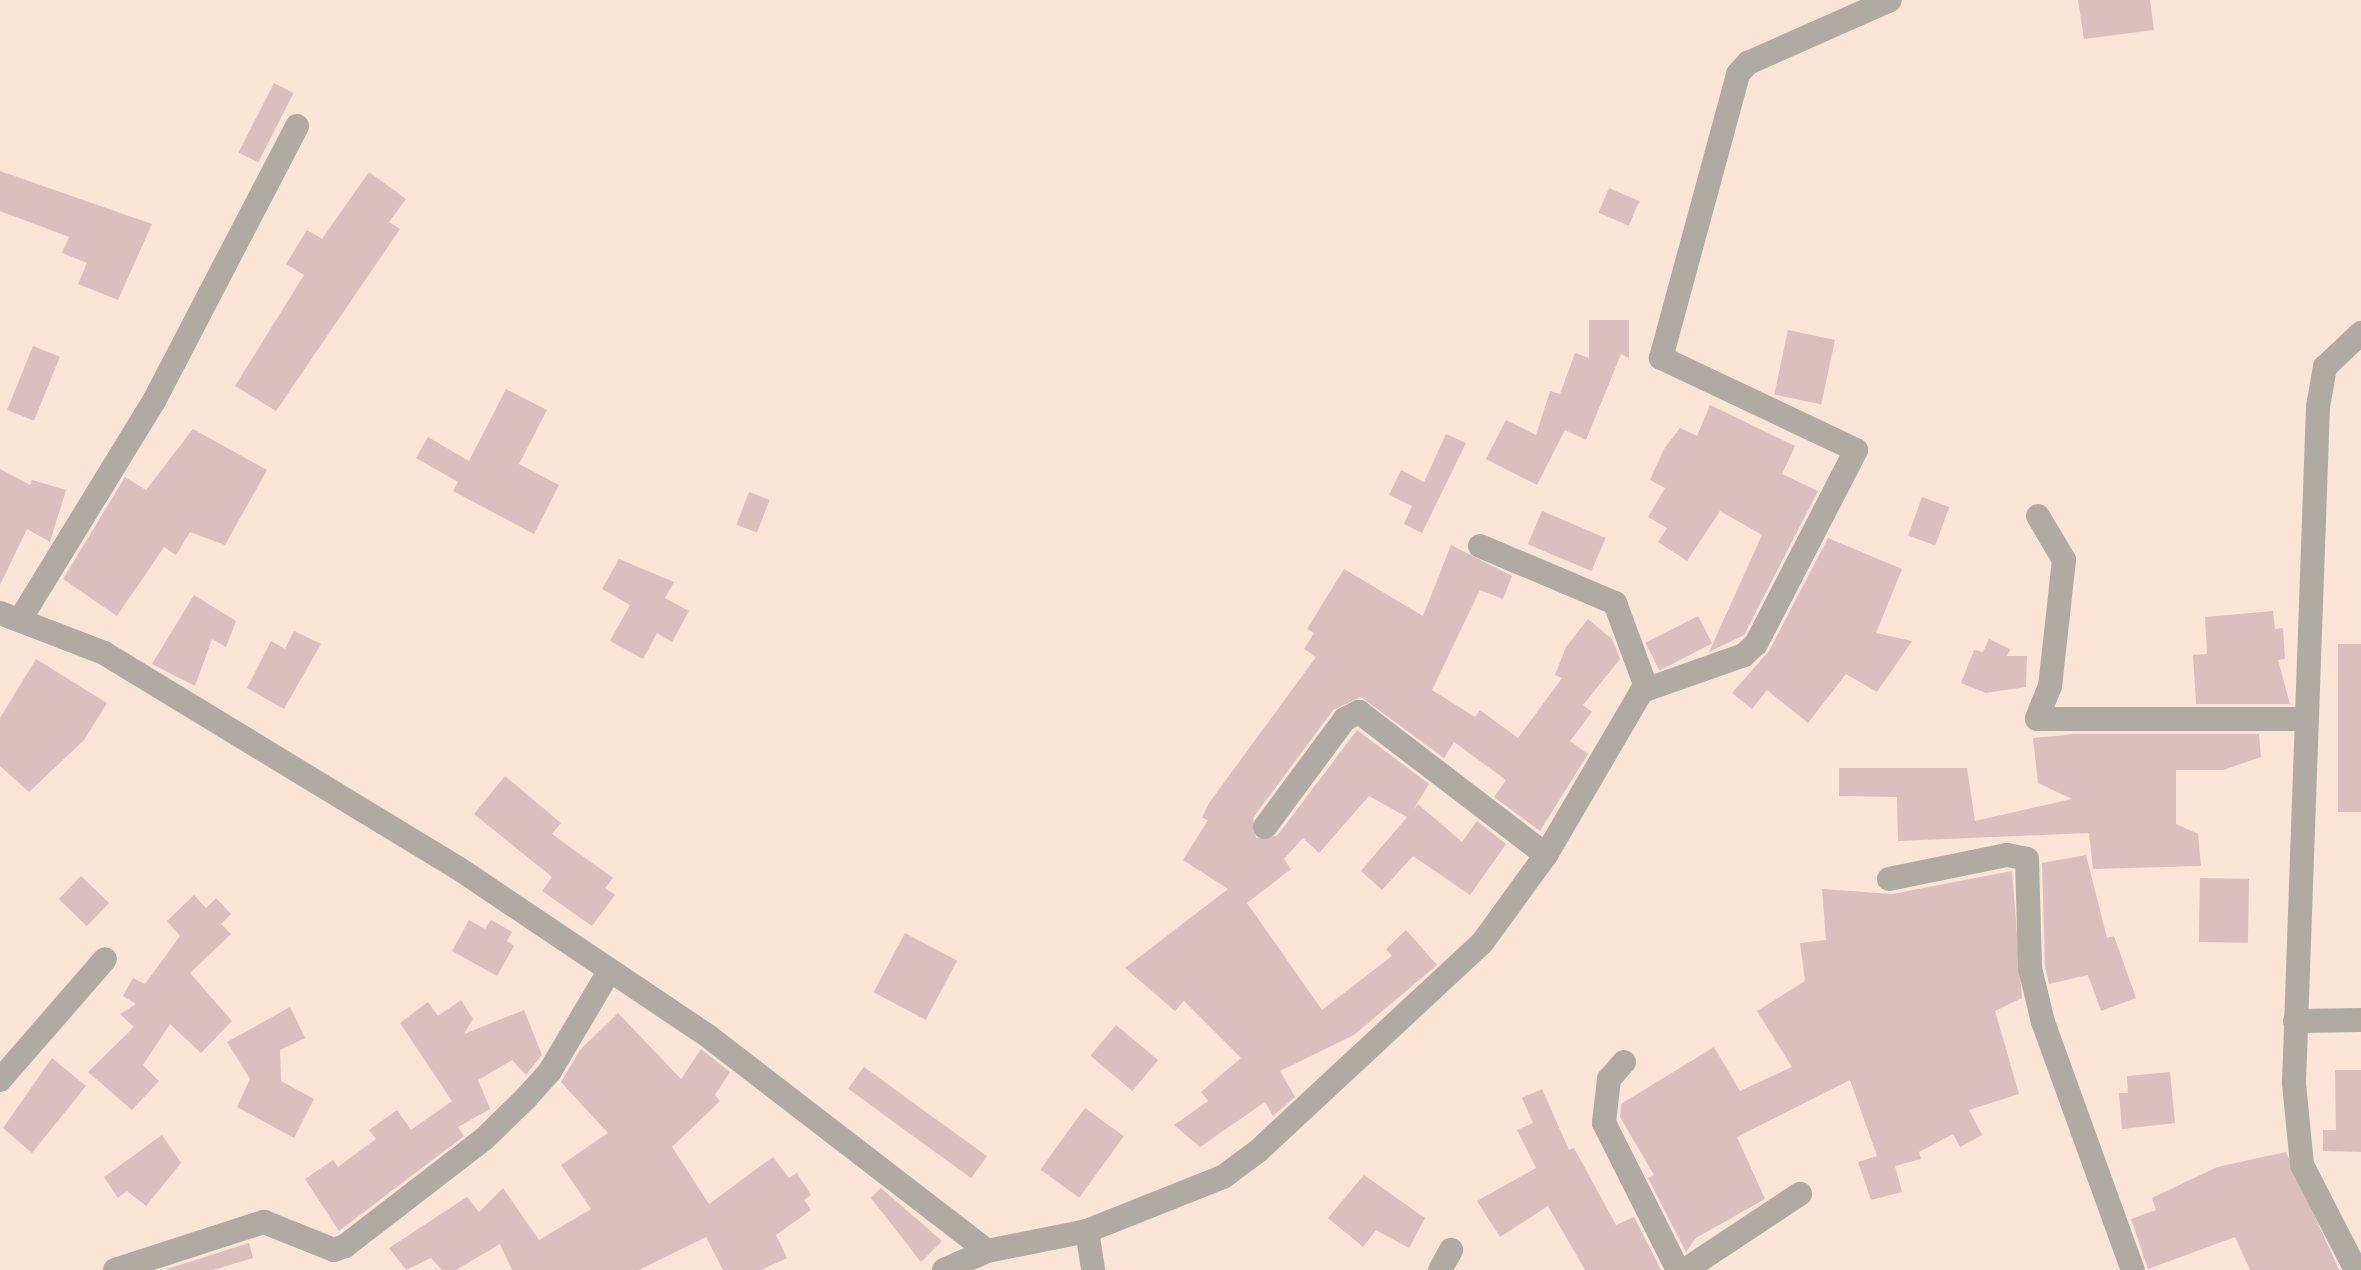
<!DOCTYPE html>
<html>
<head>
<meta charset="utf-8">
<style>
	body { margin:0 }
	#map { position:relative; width:2361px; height:1270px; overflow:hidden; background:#fce4d7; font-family:"Nunito Sans",sans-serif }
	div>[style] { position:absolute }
	.building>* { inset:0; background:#dbbfbe; transform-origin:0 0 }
	.minor>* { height:24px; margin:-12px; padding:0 12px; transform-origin:12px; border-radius:12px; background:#b0aba2 }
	span { translate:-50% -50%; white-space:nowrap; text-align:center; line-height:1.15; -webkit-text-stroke:6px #fce4d7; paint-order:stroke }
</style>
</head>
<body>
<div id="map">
	<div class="building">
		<div style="clip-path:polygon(2078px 0,2150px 0,2154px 30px,2084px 39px)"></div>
		<div style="left:274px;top:83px;width:22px;height:78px;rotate:27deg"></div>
		<div style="clip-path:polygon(0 171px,152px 224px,118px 300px,78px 284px,87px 263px,62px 253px,69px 237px,0 211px)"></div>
		<div style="clip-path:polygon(369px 172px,406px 199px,389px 222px,400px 229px,276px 411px,235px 386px,304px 275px,286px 264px,307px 230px,322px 239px)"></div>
		<div style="left:1609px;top:188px;width:33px;height:27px;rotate:23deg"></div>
		<div style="clip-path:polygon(1589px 320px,1629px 320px,1629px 358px,1621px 354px,1586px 440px,1565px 430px,1537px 485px,1486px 459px,1506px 420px,1536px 435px,1550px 391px,1560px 394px,1575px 353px,1589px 358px)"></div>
		<div style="left:1788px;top:330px;width:48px;height:66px;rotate:12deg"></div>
		<div style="left:33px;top:346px;width:29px;height:69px;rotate:22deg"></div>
		<div style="clip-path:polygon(506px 389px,547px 410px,519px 464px,559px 485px,534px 534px,453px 491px,458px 482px,416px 458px,428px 437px,469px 461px)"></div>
		<div style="clip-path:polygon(1710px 405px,1795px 446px,1782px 474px,1818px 491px,1744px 635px,1709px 652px,1762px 535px,1720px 511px,1687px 561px,1658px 542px,1667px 528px,1648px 517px,1665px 488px,1650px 480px,1664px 449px,1680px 428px,1697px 436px)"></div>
		<div style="clip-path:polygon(193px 429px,267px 470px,225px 545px,190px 532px,176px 555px,164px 547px,117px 616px,63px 579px,125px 477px,146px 490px)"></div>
		<div style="clip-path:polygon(1446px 434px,1466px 443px,1422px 533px,1404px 524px,1412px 506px,1389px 495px,1401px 470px,1424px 482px)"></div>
		<div style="clip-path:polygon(0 469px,30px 485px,32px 480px,66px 490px,50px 542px,27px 529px,0 585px)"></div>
		<div style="left:749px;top:492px;width:22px;height:35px;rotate:21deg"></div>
		<div style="left:1922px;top:497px;width:29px;height:41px;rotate:20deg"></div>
		<div style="left:1542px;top:511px;width:69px;height:36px;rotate:23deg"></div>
		<div style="clip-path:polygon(1828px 538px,1902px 569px,1876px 633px,1912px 641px,1877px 692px,1846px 674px,1808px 723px,1767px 690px,1752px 709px,1732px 693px,1769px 651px)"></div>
		<div style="clip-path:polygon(1451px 545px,1512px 576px,1503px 599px,1480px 590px,1432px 690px,1475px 717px,1480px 710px,1518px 738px,1562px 678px,1555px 675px,1566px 647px,1588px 619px,1612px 639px,1620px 659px,1583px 705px,1592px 712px,1570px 741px,1588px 754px,1540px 831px,1494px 797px,1506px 780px,1454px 742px,1444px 758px,1361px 697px,1333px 710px,1253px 818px,1256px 838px,1277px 836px,1357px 730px,1429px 784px,1413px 810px,1418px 804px,1462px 842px,1477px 821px,1506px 844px,1470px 895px,1413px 856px,1382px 890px,1361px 871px,1407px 817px,1369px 796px,1319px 853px,1303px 838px,1284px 859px,1291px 869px,1247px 903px,1322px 1010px,1392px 956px,1386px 949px,1406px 930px,1437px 965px,1354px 1035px,1280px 1071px,1295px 1097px,1273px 1116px,1265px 1102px,1200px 1147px,1174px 1125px,1208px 1101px,1201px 1092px,1241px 1058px,1184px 1001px,1175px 1011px,1125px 968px,1228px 889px,1183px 860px,1208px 820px,1202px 818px,1209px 803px,1316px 657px,1304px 649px,1314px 633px,1307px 629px,1344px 569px,1423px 616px)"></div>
		<div style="clip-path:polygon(619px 559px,674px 582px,665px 598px,689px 611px,672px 642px,657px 633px,643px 659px,610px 641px,630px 605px,602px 589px)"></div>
		<div style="clip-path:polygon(194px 595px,236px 621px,226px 647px,212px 639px,195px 686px,152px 664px)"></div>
		<div style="clip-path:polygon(2273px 611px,2275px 629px,2283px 628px,2285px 659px,2278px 660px,2290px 704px,2196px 704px,2193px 655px,2207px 654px,2205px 617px)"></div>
		<div style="left:1698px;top:616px;width:31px;height:59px;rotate:63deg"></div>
		<div style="clip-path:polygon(294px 631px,321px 644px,284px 709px,247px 688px,271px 641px,285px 649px)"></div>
		<div style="clip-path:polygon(1989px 639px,2010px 649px,2007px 656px,2027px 656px,2026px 687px,1986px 693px,1961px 683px,1974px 650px,1983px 652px)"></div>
		<div style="left:2361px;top:644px;width:168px;height:23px;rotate:90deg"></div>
		<div style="clip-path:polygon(36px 659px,107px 703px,84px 740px,29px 792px,0 766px,0 718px)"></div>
		<div style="clip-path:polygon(2074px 734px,2259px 734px,2261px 757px,2223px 770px,2176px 770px,2176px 824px,2198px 834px,2201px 866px,2093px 869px,2089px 833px,1898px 841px,1897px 797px,1839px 796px,1839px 768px,1967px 768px,1975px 821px,2072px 799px,2038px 783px,2033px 738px)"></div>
		<div style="clip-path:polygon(505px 776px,561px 823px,552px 834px,613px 878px,605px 888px,615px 895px,592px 926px,542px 891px,552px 877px,474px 814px)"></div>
		<div style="clip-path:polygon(2086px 855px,2107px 938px,2114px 936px,2136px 998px,2101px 1011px,2088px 975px,2049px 984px,2045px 966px,2042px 863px)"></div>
		<div style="clip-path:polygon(2012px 871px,2022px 998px,1995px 1011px,2019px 1094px,1969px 1110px,1982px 1135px,1960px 1147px,1953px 1134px,1919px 1152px,1921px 1159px,1895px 1166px,1902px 1192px,1871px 1200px,1858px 1162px,1877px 1156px,1850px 1080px,1737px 1137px,1765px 1199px,1696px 1238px,1686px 1252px,1648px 1178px,1654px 1175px,1620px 1117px,1621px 1104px,1714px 1047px,1740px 1091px,1792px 1067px,1757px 1011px,1805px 981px,1800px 943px,1826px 940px,1822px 889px,1892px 894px)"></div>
		<div style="left:81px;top:876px;width:39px;height:32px;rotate:44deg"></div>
		<div style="left:2200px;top:878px;width:49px;height:64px;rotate:1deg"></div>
		<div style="clip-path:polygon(194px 895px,206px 908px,216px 898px,231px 914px,221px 924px,231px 934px,190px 973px,232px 1021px,201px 1053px,170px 1024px,143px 1065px,159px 1081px,132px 1110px,88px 1072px,134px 1027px,120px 1014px,136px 1004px,123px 996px,133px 978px,145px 984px,180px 936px,167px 921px)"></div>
		<div style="clip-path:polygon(469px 920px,485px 929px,491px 920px,512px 932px,507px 941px,514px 946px,497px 976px,452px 951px)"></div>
		<div style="left:905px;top:933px;width:59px;height:67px;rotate:28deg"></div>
		<div style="clip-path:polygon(461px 1000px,473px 1019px,464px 1034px,524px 1010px,542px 1055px,526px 1075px,512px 1060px,478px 1080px,490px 1109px,458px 1127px,464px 1136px,339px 1231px,305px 1179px,333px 1160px,338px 1167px,376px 1139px,369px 1130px,397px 1110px,411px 1130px,452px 1101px,400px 1023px,428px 1002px,438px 1016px)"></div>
		<div style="clip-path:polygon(290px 1007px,305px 1038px,280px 1050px,281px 1081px,314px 1099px,294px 1138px,237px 1107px,250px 1079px,227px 1042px)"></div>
		<div style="clip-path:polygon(618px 1013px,681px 1079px,701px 1049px,730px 1072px,715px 1095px,720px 1101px,672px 1147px,709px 1204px,773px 1157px,789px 1178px,797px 1173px,811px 1195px,804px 1200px,811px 1210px,776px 1235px,787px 1258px,761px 1270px,723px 1270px,706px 1237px,639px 1270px,512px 1270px,500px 1244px,456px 1270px,442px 1270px,431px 1258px,406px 1270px,389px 1248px,467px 1197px,479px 1212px,503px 1188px,539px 1240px,591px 1209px,561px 1165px,608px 1133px,561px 1082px,580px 1050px)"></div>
		<div style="left:1116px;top:1025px;width:55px;height:40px;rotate:40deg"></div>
		<div style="clip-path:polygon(52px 1058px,86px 1086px,32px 1153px,3px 1128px)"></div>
		<div style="left:864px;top:1067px;width:152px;height:27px;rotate:36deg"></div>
		<div style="clip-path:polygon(2335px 1070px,2361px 1070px,2361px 1152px,2323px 1151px,2323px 1130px,2336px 1130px)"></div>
		<div style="clip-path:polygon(2170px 1072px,2175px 1123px,2122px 1129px,2119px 1093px,2128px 1093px,2127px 1076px)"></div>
		<div style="clip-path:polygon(1542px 1089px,1569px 1150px,1574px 1148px,1616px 1225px,1634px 1217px,1661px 1270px,1585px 1270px,1548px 1206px,1500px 1237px,1477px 1201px,1536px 1168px,1517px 1130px,1533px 1123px,1522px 1098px)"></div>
		<div style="left:1085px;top:1108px;width:48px;height:76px;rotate:36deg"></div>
		<div style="clip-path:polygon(162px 1135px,181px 1163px,146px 1206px,127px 1191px,118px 1198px,104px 1177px)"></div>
		<div style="clip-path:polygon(2286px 1152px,2339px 1270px,2250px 1270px,2235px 1237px,2148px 1269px,2131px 1219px,2156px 1210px,2152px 1198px,2217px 1167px)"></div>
		<div style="clip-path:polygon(1364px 1175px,1425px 1218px,1409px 1248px,1376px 1230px,1363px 1247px,1328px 1218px)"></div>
		<div style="clip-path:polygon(881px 1188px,942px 1241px,921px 1262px,871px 1198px)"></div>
		<div style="clip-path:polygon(249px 1243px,253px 1258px,213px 1270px,164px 1270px)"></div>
	</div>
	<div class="minor">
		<div style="left:2038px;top:516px;width:51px;rotate:59.4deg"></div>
		<div style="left:2064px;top:560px;width:127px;rotate:96.3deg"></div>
		<div style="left:2050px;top:686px;width:35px;rotate:112deg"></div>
		<div style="left:2037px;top:719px;width:267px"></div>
		<div style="left:1480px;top:546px;width:147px;rotate:22.9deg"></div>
		<div style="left:1615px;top:603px;width:90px;rotate:69.7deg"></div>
		<div style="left:0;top:613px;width:111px;rotate:21deg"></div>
		<div style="left:104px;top:653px;width:414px;rotate:31.3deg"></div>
		<div style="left:458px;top:868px;width:301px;rotate:33.9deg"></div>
		<div style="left:708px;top:1036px;width:352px;rotate:37.6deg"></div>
		<div style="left:21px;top:618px;width:255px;rotate:-58.5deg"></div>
		<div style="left:154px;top:401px;width:310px;rotate:-62.5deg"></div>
		<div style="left:1265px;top:827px;width:134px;rotate:-53.5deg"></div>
		<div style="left:1345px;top:719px;width:16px;rotate:-27deg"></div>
		<div style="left:1359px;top:712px;width:235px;rotate:37.4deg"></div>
		<div style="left:1889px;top:879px;width:120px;rotate:-11.5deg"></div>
		<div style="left:2007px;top:855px;width:20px;rotate:11deg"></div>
		<div style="left:2027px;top:859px;width:109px;rotate:88.4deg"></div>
		<div style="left:2030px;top:968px;width:56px;rotate:76.5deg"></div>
		<div style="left:2043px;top:1022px;width:264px;rotate:70.1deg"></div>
		<div style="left:2295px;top:1021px;width:66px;rotate:-0.9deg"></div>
		<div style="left:1624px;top:1062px;width:23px;rotate:131deg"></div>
		<div style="left:1609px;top:1079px;width:44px;rotate:96.5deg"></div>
		<div style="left:1604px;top:1123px;width:165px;rotate:63.3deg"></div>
		<div style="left:0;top:1080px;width:160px;rotate:-49deg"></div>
		<div style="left:1087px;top:1231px;width:146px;rotate:-21.7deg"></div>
		<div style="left:1223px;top:1177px;width:44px;rotate:-36.6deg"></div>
		<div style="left:1258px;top:1151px;width:306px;rotate:-42.9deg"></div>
		<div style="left:1482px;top:943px;width:109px;rotate:-54deg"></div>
		<div style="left:1546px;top:855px;width:190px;rotate:-59.7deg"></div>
		<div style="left:1642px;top:691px;width:108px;rotate:-19.4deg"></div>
		<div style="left:1744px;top:655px;width:16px;rotate:-43deg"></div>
		<div style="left:1756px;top:644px;width:218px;rotate:-62.7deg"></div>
		<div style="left:1856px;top:450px;width:216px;rotate:-154.7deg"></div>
		<div style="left:1661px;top:358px;width:294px;rotate:-74.8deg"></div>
		<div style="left:1738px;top:74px;width:15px;rotate:-48deg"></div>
		<div style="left:1748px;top:63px;width:155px;rotate:-23.9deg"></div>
		<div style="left:115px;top:1270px;width:157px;rotate:-17.9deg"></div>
		<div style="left:264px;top:1222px;width:75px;rotate:21.8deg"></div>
		<div style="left:334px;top:1250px;width:12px;rotate:-20deg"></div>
		<div style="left:345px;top:1246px;width:175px;rotate:-37.6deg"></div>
		<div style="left:484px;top:1139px;width:59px;rotate:-44.3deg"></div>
		<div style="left:526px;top:1098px;width:36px;rotate:-48deg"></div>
		<div style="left:550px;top:1071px;width:117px;rotate:-59.3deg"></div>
		<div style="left:944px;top:1270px;width:47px;rotate:-23.8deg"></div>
		<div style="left:987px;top:1251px;width:102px;rotate:-11.3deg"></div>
		<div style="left:1087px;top:1231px;width:39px;rotate:81deg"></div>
		<div style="left:1440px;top:1270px;width:23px;rotate:-61deg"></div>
		<div style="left:1685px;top:1270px;width:138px;rotate:-33.5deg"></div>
		<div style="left:2356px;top:1270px;width:118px;rotate:-117.2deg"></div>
		<div style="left:2302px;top:1165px;width:82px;rotate:-95.6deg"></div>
		<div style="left:2294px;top:1083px;width:676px;rotate:-87.97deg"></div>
		<div style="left:2318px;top:407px;width:41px;rotate:-80.1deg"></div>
		<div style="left:2325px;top:367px;width:50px;rotate:-43.4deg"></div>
	</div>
</div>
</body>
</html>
